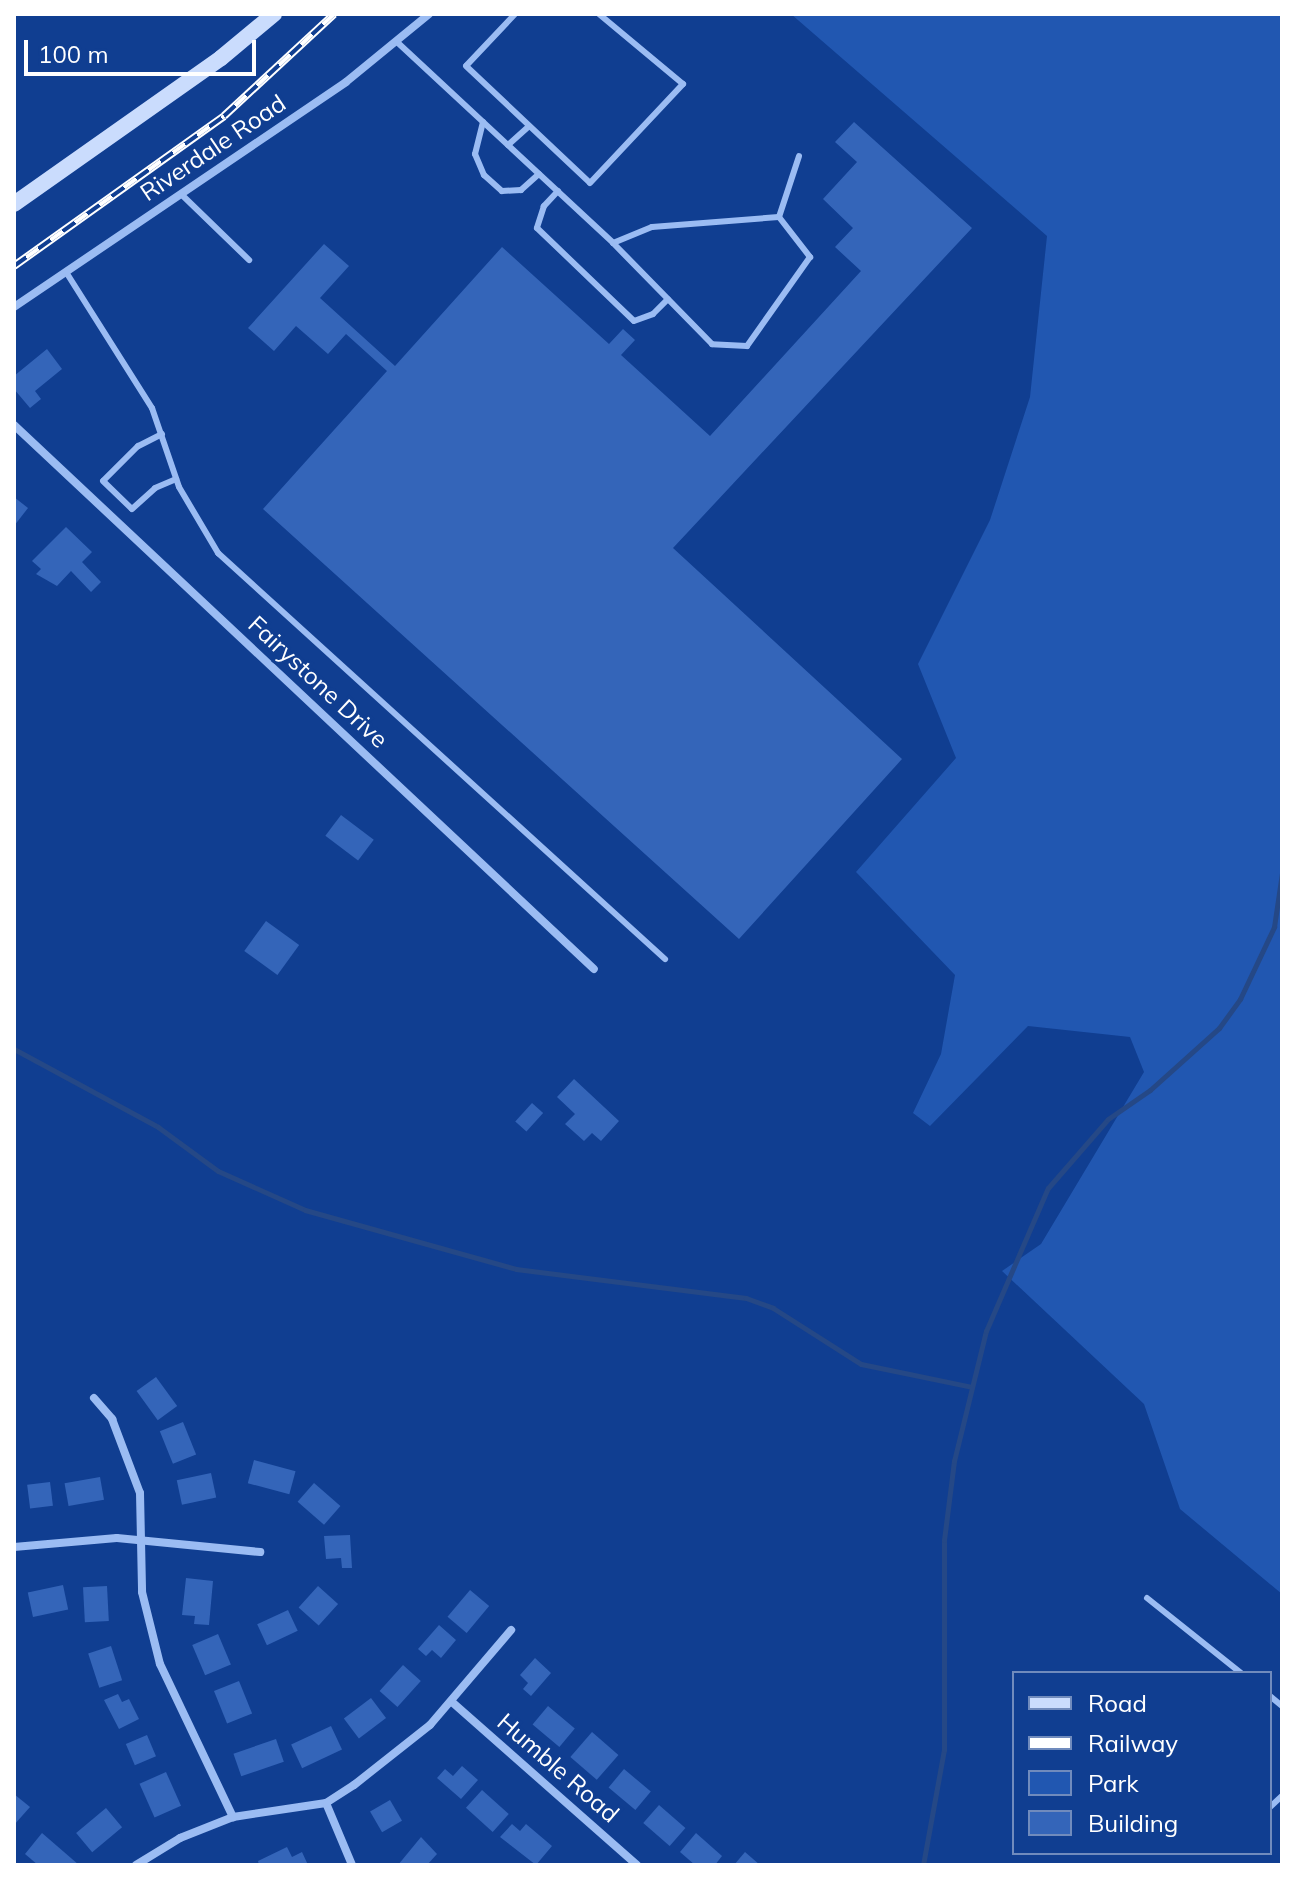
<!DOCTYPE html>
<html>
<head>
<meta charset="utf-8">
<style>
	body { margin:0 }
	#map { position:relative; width:1296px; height:1879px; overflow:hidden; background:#103e91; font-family:Mulish,sans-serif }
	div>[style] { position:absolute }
	.green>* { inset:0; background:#2157b1 }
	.stream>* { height:5px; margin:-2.5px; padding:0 2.5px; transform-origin:2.5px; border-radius:2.5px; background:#254886 }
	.building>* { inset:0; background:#3465b9; transform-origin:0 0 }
	.lane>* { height:6px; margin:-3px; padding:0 3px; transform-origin:3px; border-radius:3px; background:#9bbcf3 }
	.street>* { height:8px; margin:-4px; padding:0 4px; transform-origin:4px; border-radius:4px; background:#9bbcf3 }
	.secondary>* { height:16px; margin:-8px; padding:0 8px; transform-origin:8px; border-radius:8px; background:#cadcfd }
	.rail>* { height:8px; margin-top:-4px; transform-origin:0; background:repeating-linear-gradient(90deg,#103e91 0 15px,#fff 0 30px); box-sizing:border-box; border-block:2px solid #fff }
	span { translate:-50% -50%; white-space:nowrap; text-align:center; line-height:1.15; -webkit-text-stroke:6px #103e91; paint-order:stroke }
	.street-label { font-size:24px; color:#fff }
	.frame { position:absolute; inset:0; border:16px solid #fff; pointer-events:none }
	.legend { position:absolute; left:1012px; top:1671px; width:260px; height:184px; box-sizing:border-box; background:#103e91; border:2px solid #708bbd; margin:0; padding:10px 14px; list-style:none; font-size:24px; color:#fff }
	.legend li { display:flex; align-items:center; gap:16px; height:40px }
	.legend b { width:40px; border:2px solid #708bbd }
	.scale { position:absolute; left:24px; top:40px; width:232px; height:36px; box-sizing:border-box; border:4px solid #fff; border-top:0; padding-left:10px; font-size:24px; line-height:28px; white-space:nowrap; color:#fff; -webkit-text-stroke:6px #103e91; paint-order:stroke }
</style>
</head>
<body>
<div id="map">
	<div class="green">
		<div style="clip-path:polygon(791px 14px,1282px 14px,1282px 1594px,1180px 1509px,1144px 1404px,1002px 1271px,1041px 1244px,1144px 1072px,1130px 1037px,1028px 1026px,930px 1126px,913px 1113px,941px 1054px,955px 975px,856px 872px,956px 758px,918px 664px,990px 520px,1030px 397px,1047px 236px)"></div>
	</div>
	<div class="stream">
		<div style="left:14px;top:1049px;width:164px;rotate:28.4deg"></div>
		<div style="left:158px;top:1127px;width:74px;rotate:36.3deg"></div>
		<div style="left:218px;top:1171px;width:95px;rotate:24.1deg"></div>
		<div style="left:305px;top:1210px;width:219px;rotate:15.6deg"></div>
		<div style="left:516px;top:1269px;width:232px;rotate:7.2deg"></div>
		<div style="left:746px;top:1298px;width:29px;rotate:20deg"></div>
		<div style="left:773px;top:1308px;width:104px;rotate:32.5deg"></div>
		<div style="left:861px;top:1364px;width:113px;rotate:11.7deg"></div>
		<div style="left:923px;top:1865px;width:117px;rotate:-79.7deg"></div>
		<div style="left:944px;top:1750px;width:210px;rotate:-90deg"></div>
		<div style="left:944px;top:1540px;width:80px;rotate:-82.8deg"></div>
		<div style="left:954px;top:1461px;width:134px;rotate:-76.2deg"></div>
		<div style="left:986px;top:1331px;width:156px;rotate:-66.6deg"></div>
		<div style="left:1048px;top:1188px;width:91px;rotate:-49deg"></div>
		<div style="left:1108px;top:1119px;width:51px;rotate:-34.6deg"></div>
		<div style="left:1150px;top:1090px;width:93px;rotate:-41.9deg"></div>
		<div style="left:1219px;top:1028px;width:36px;rotate:-54deg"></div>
		<div style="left:1240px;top:999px;width:80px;rotate:-64.7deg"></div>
		<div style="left:1274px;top:927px;width:55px;rotate:-81.6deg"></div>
	</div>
	<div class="building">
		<div style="clip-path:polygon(854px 122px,972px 228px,673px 548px,902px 759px,739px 939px,263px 509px,387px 371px,346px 334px,328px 354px,296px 326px,274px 351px,248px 328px,324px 244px,349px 266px,320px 298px,395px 366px,502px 247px,609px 344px,623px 329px,635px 340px,621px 355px,710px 436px,861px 271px,835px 247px,853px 228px,823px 199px,857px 162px,835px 142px)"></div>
		<div style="clip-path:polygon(47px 349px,62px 369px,35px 391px,41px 399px,30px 408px,14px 389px,14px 376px)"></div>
		<div style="clip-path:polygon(14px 497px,28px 508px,14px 526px)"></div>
		<div style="clip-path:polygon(66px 527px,92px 552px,82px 562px,101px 582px,91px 592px,71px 571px,57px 586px,36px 574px,41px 569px,32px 561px)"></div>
		<div style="left:341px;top:815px;width:41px;height:26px;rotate:37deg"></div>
		<div style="left:266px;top:921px;width:41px;height:37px;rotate:36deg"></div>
		<div style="clip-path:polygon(574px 1079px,619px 1121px,601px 1141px,592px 1133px,584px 1141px,565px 1124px,575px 1114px,557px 1097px)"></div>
		<div style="left:532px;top:1103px;width:15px;height:25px;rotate:42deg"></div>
		<div style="left:156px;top:1377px;width:36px;height:24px;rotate:54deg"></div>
		<div style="left:183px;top:1422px;width:35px;height:25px;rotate:68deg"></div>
		<div style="left:254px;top:1460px;width:43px;height:24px;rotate:15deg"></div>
		<div style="left:211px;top:1473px;width:25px;height:35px;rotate:78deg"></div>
		<div style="left:100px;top:1477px;width:23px;height:36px;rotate:80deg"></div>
		<div style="left:50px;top:1482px;width:24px;height:23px;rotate:83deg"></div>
		<div style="left:314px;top:1483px;width:35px;height:25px;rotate:41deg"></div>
		<div style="clip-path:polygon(350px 1535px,352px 1568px,342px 1568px,341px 1558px,326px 1559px,324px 1536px)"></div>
		<div style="clip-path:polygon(186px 1578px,213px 1581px,209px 1625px,194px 1624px,195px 1616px,182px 1615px)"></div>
		<div style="left:63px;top:1585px;width:25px;height:36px;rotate:78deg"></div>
		<div style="left:107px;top:1586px;width:35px;height:24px;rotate:87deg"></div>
		<div style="left:318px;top:1586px;width:27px;height:29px;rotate:42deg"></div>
		<div style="left:470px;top:1590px;width:25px;height:35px;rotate:40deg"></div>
		<div style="left:288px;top:1610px;width:23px;height:34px;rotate:65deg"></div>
		<div style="clip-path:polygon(439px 1625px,456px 1640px,441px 1658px,432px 1650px,426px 1656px,418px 1649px)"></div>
		<div style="left:218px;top:1634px;width:33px;height:28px;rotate:67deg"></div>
		<div style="left:111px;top:1646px;width:36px;height:24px;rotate:72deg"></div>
		<div style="clip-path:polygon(535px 1658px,551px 1673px,531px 1696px,523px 1689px,528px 1683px,520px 1675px)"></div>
		<div style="left:403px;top:1665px;width:24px;height:35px;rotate:42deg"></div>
		<div style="left:239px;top:1681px;width:35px;height:27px;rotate:68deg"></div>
		<div style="clip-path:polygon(118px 1694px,122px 1702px,129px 1699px,139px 1719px,119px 1729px,104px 1700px)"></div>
		<div style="left:371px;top:1698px;width:25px;height:34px;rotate:53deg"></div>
		<div style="left:548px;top:1706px;width:35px;height:24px;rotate:40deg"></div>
		<div style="left:331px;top:1726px;width:26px;height:44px;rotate:65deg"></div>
		<div style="left:592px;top:1732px;width:35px;height:33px;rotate:41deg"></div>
		<div style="left:147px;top:1735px;width:23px;height:23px;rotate:67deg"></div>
		<div style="left:276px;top:1739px;width:24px;height:45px;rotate:71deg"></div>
		<div style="clip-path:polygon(462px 1766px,478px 1780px,461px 1799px,437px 1778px,445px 1769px,453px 1776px)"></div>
		<div style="left:624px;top:1769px;width:35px;height:24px;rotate:40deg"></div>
		<div style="left:166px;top:1772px;width:37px;height:29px;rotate:66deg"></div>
		<div style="left:482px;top:1790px;width:36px;height:24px;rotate:42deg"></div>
		<div style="clip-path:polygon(14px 1794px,30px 1807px,14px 1825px)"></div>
		<div style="left:390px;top:1800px;width:24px;height:23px;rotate:60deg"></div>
		<div style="left:659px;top:1805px;width:35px;height:24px;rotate:41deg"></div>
		<div style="left:106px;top:1808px;width:25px;height:39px;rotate:50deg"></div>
		<div style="clip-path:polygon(512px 1824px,520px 1831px,526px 1824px,552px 1846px,536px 1865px,500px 1837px)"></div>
		<div style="clip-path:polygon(42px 1833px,79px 1865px,38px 1865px,25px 1854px)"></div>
		<div style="clip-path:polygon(696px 1833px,722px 1856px,715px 1865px,695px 1865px,680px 1852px)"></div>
		<div style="clip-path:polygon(421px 1837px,437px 1854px,427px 1865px,398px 1865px)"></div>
		<div style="clip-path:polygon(287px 1847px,292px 1857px,302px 1852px,308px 1865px,259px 1865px,258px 1861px)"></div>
		<div style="clip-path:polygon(745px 1852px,760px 1865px,734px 1865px)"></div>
	</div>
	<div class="lane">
		<div style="left:515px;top:14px;width:71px;rotate:133.3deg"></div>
		<div style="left:466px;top:66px;width:170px;rotate:43.3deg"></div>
		<div style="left:590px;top:183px;width:136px;rotate:-46.8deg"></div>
		<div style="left:683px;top:84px;width:109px;rotate:-140.2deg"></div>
		<div style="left:397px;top:42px;width:295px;rotate:42.9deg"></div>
		<div style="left:483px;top:122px;width:33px;rotate:104deg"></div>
		<div style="left:475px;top:154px;width:23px;rotate:67deg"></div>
		<div style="left:484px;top:175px;width:24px;rotate:42deg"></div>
		<div style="left:502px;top:191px;width:19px;rotate:-3deg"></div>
		<div style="left:521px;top:190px;width:24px;rotate:-42deg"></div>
		<div style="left:508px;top:145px;width:27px;rotate:-42deg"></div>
		<div style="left:558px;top:191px;width:21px;rotate:133deg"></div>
		<div style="left:544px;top:206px;width:23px;rotate:108deg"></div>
		<div style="left:537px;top:228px;width:134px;rotate:43.8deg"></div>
		<div style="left:634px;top:321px;width:20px;rotate:-20deg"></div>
		<div style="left:653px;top:314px;width:21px;rotate:-45deg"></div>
		<div style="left:181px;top:194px;width:95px;rotate:44.1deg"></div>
		<div style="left:779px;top:217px;width:51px;rotate:52.2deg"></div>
		<div style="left:810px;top:257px;width:109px;rotate:125.3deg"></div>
		<div style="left:747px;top:346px;width:35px;rotate:-177deg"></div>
		<div style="left:712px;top:344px;width:141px;rotate:-134.4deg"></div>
		<div style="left:613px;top:243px;width:42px;rotate:-22.3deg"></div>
		<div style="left:652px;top:227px;width:127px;rotate:-4.5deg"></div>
		<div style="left:779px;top:217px;width:64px;rotate:-71.8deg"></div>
		<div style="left:66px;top:272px;width:161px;rotate:57.7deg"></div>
		<div style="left:152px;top:408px;width:83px;rotate:71.1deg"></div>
		<div style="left:179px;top:487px;width:77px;rotate:59.4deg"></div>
		<div style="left:218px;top:553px;width:604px;rotate:42.25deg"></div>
		<div style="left:162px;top:434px;width:27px;rotate:153deg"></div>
		<div style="left:138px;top:446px;width:49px;rotate:135deg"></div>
		<div style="left:103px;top:481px;width:40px;rotate:44deg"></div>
		<div style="left:132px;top:509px;width:31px;rotate:-42deg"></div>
		<div style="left:155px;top:488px;width:23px;rotate:-23deg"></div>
		<div style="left:1147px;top:1598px;width:120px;rotate:38.6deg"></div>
		<div style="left:1270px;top:1696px;width:16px;rotate:40deg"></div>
		<div style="left:1270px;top:1807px;width:16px;rotate:-43deg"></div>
	</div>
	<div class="street">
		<div style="left:14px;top:307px;width:401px;rotate:-34.1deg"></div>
		<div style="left:346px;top:82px;width:107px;rotate:-39.3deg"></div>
		<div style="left:14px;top:425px;width:795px;rotate:43.17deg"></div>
		<div style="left:94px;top:1398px;width:28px;rotate:49deg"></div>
		<div style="left:112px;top:1419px;width:79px;rotate:69.3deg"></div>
		<div style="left:140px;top:1493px;width:99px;rotate:88.8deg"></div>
		<div style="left:142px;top:1592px;width:74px;rotate:76deg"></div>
		<div style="left:160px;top:1664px;width:170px;rotate:64.5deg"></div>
		<div style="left:14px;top:1547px;width:103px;rotate:-5deg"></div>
		<div style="left:117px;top:1538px;width:144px;rotate:5.6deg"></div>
		<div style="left:452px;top:1702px;width:247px;rotate:41.4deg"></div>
		<div style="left:326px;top:1803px;width:67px;rotate:67.2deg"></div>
		<div style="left:136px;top:1865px;width:52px;rotate:-31.5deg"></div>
		<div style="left:180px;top:1838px;width:57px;rotate:-21.6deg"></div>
		<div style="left:233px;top:1817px;width:94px;rotate:-8.6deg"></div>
		<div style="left:326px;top:1803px;width:33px;rotate:-33deg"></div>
		<div style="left:354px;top:1785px;width:97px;rotate:-38.3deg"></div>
		<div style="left:430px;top:1725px;width:125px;rotate:-49.5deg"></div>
	</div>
	<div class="secondary">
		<div style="left:14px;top:204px;width:253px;rotate:-35.2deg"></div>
		<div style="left:221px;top:58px;width:69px;rotate:-39.7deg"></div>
	</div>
	<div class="rail">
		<div style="left:14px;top:266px;width:258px;rotate:-35.5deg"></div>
		<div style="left:224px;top:116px;width:150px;rotate:-42.8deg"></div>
	</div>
	<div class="street-label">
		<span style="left:213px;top:148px;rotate:-34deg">Riverdale Road</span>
		<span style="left:318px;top:682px;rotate:43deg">Fairystone Drive</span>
		<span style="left:558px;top:1768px;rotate:41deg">Humble Road</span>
	</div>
	<div class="frame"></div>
	<ul class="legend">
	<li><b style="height:10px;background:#cadcfd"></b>Road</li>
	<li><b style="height:10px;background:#fff"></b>Railway</li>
	<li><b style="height:22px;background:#2157b1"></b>Park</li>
	<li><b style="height:22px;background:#3465b9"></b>Building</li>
	</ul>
	<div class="scale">100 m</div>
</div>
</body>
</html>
